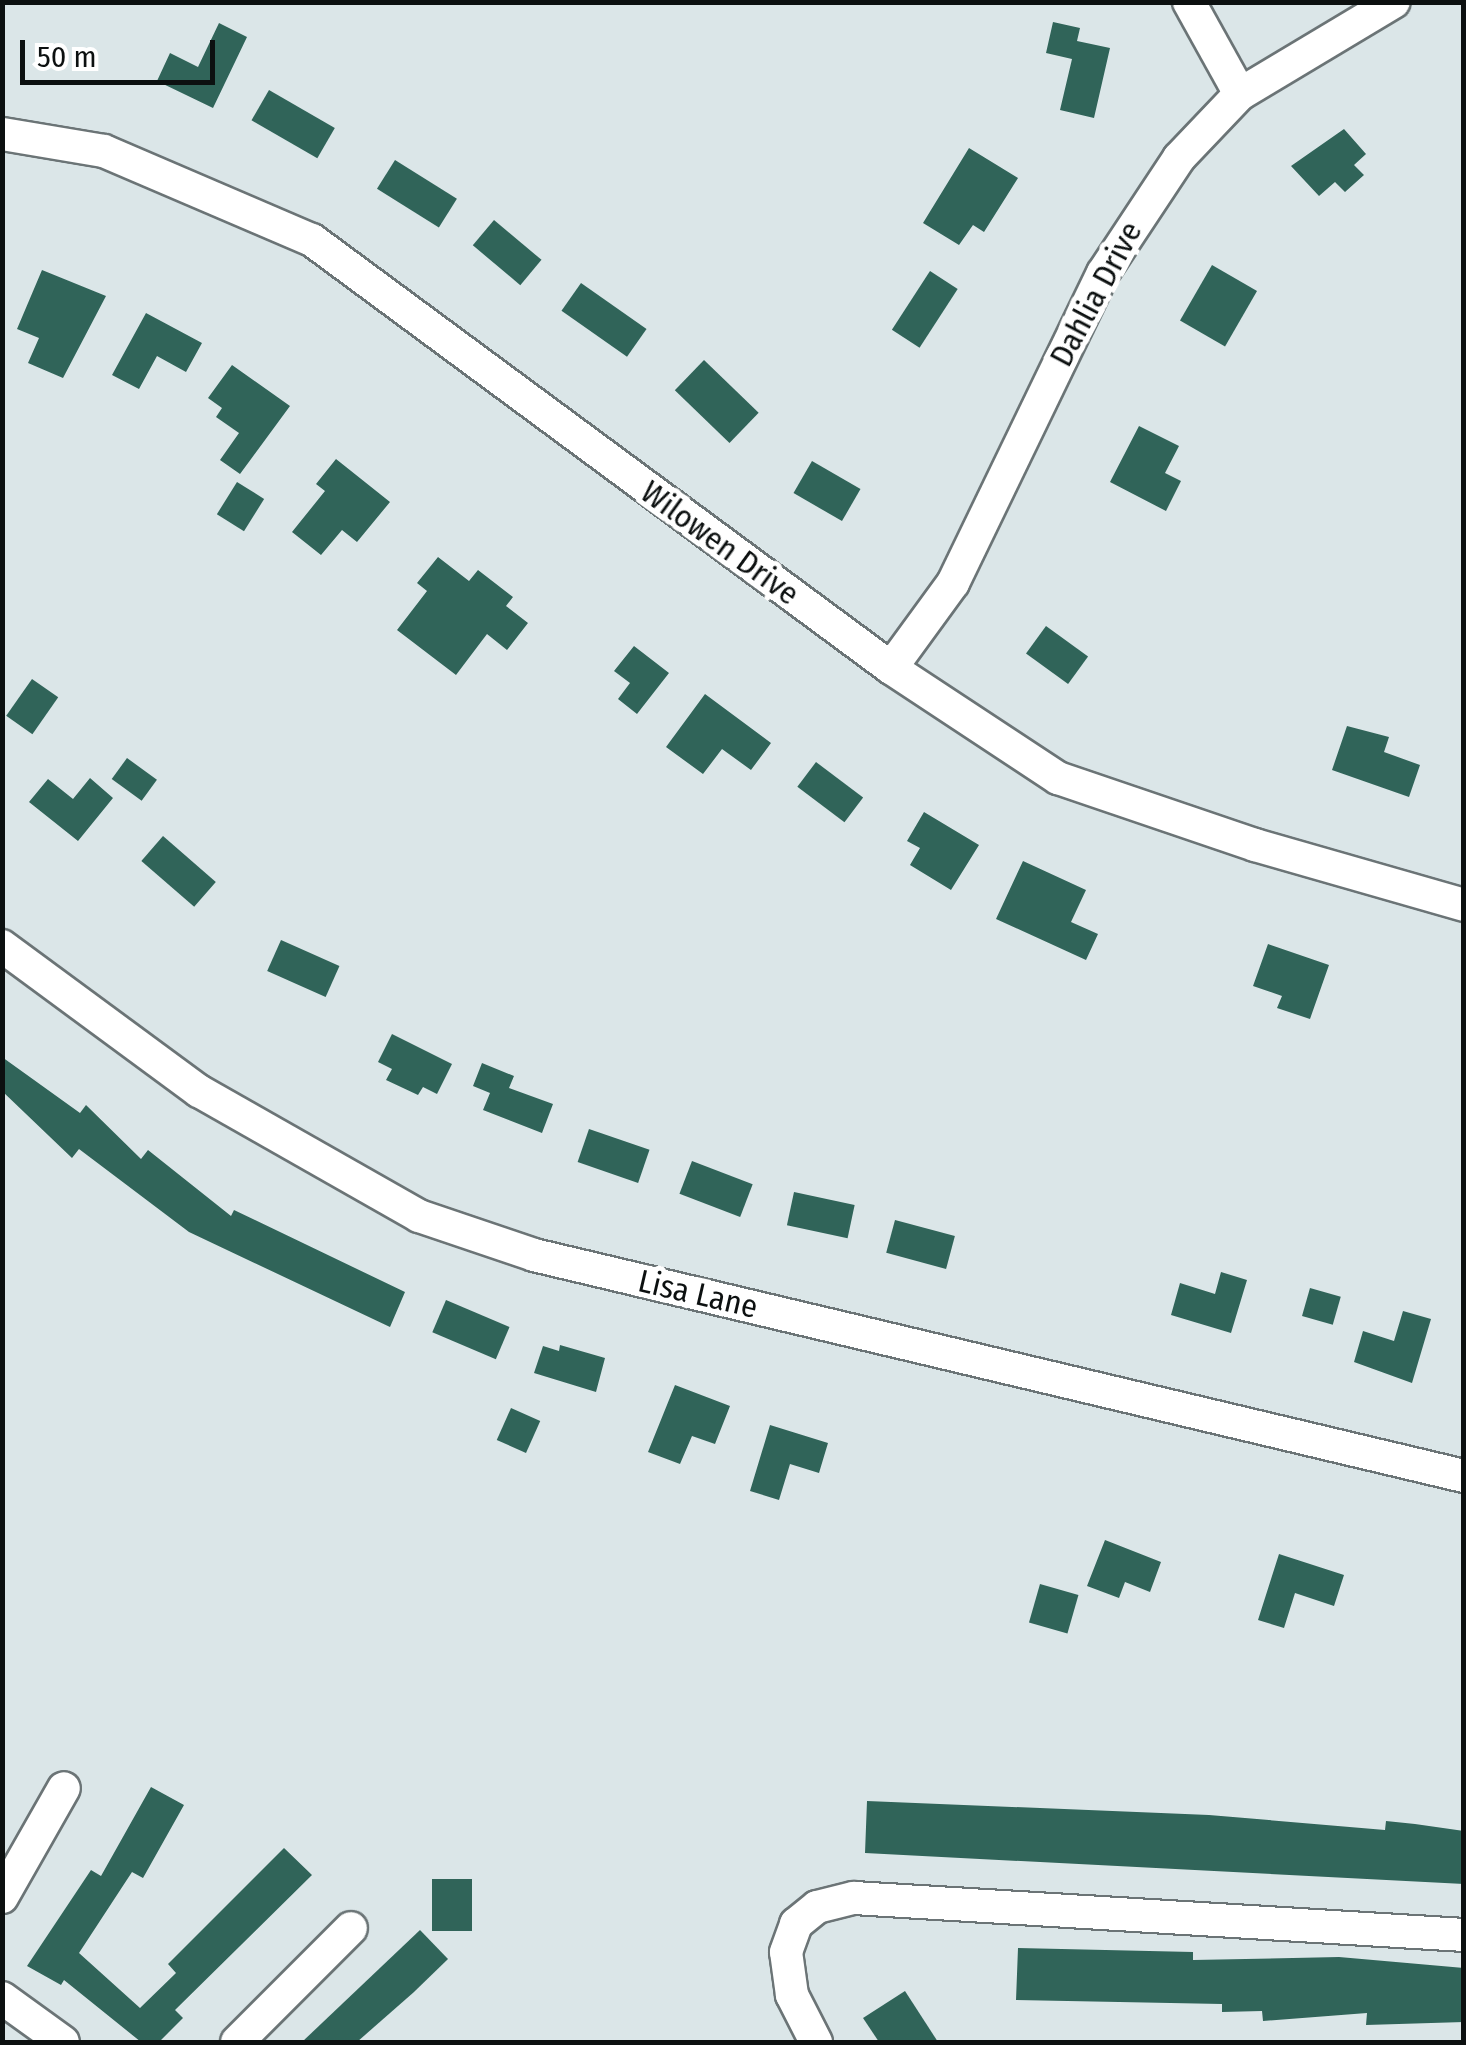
<!DOCTYPE html>
<html>
<head>
<meta charset="utf-8">
<style>
	body { margin:0 }
	#map { position:relative; width:1466px; height:2045px; overflow:hidden; background:#dbe6e8; font-family:"Fira Sans Condensed",sans-serif }
	div>[style] { position:absolute }
	.building>* { inset:0; background:#306459; transform-origin:0 0 }
	.roads { filter:drop-shadow(2px 0 #6b7476) drop-shadow(-2px 0 #6b7476) drop-shadow(0 2px #6b7476) drop-shadow(0 -2px #6b7476) }
	.minor>* { height:32px; margin:-16px; padding:0 16px; transform-origin:16px; border-radius:16px; background:#fff }
	span { translate:-50% -50%; white-space:nowrap; text-align:center; line-height:1.15; -webkit-text-stroke:10px #fff; paint-order:stroke }
	.street-label { font-size:32px; color:#0c1010 }
	.frame { position:absolute; inset:0; border:5px solid #0c1010; pointer-events:none }
	.scale { position:absolute; left:20px; top:40px; width:195px; height:45px; box-sizing:border-box; border:5px solid #0c1010; border-top:0; padding-left:12px; font-size:30px; line-height:35px; white-space:nowrap; color:#0c1010; -webkit-text-stroke:8px #fff; paint-order:stroke }
</style>
</head>
<body>
<div id="map">
	<div class="building">
		<div style="clip-path:polygon(1053px 22px,1080px 28px,1077px 41px,1110px 48px,1094px 118px,1060px 110px,1072px 59px,1046px 53px)"></div>
		<div style="clip-path:polygon(219px 23px,247px 37px,213px 108px,157px 81px,170px 53px,198px 67px)"></div>
		<div style="left:269px;top:90px;width:76px;height:35px;rotate:30deg"></div>
		<div style="clip-path:polygon(1344px 129px,1366px 154px,1354px 165px,1364px 175px,1345px 192px,1335px 182px,1319px 196px,1291px 166px)"></div>
		<div style="clip-path:polygon(969px 148px,1018px 178px,984px 232px,973px 225px,959px 245px,923px 223px)"></div>
		<div style="left:395px;top:160px;width:73px;height:34px;rotate:32deg"></div>
		<div style="left:494px;top:220px;width:62px;height:33px;rotate:40deg"></div>
		<div style="left:1212px;top:265px;width:52px;height:64px;rotate:30deg"></div>
		<div style="clip-path:polygon(42px 270px,106px 296px,63px 378px,28px 363px,39px 338px,17px 329px)"></div>
		<div style="left:930px;top:271px;width:33px;height:70px;rotate:33deg"></div>
		<div style="left:581px;top:283px;width:80px;height:34px;rotate:35deg"></div>
		<div style="clip-path:polygon(146px 313px,202px 343px,186px 372px,157px 356px,139px 389px,112px 375px)"></div>
		<div style="left:704px;top:360px;width:76px;height:42px;rotate:44deg"></div>
		<div style="clip-path:polygon(232px 365px,290px 406px,240px 474px,220px 460px,239px 433px,216px 417px,222px 408px,208px 398px)"></div>
		<div style="clip-path:polygon(1139px 426px,1179px 446px,1165px 473px,1181px 481px,1166px 511px,1110px 482px)"></div>
		<div style="clip-path:polygon(336px 459px,390px 502px,357px 542px,342px 530px,321px 555px,292px 532px,325px 491px,316px 484px)"></div>
		<div style="left:812px;top:461px;width:56px;height:37px;rotate:30deg"></div>
		<div style="left:237px;top:482px;width:32px;height:38px;rotate:32deg"></div>
		<div style="clip-path:polygon(438px 557px,469px 581px,478px 570px,513px 597px,506px 606px,528px 623px,507px 650px,487px 634px,456px 675px,397px 630px,427px 591px,417px 583px)"></div>
		<div style="left:1046px;top:626px;width:52px;height:34px;rotate:36deg"></div>
		<div style="clip-path:polygon(634px 646px,669px 673px,637px 714px,618px 699px,630px 683px,614px 671px)"></div>
		<div style="left:32px;top:679px;width:32px;height:45px;rotate:35deg"></div>
		<div style="clip-path:polygon(705px 694px,771px 743px,751px 770px,722px 749px,703px 774px,666px 747px)"></div>
		<div style="clip-path:polygon(1347px 726px,1389px 737px,1384px 752px,1420px 765px,1409px 797px,1332px 770px)"></div>
		<div style="left:127px;top:758px;width:37px;height:26px;rotate:36deg"></div>
		<div style="left:816px;top:762px;width:59px;height:31px;rotate:37deg"></div>
		<div style="clip-path:polygon(90px 778px,113px 798px,78px 841px,29px 802px,48px 779px,73px 799px)"></div>
		<div style="clip-path:polygon(924px 812px,979px 845px,951px 890px,910px 865px,920px 848px,907px 841px)"></div>
		<div style="left:163px;top:836px;width:70px;height:33px;rotate:41deg"></div>
		<div style="clip-path:polygon(1023px 861px,1086px 890px,1071px 922px,1098px 934px,1086px 960px,996px 919px)"></div>
		<div style="left:281px;top:940px;width:64px;height:34px;rotate:24deg"></div>
		<div style="clip-path:polygon(1268px 944px,1329px 965px,1310px 1019px,1277px 1008px,1282px 996px,1253px 986px)"></div>
		<div style="clip-path:polygon(392px 1034px,452px 1064px,437px 1094px,423px 1087px,418px 1095px,386px 1080px,392px 1069px,378px 1062px)"></div>
		<div style="clip-path:polygon(2px 1057px,80px 1113px,86px 1105px,141px 1159px,148px 1150px,231px 1216px,234px 1210px,405px 1292px,390px 1327px,189px 1232px,79px 1149px,72px 1158px,2px 1091px)"></div>
		<div style="clip-path:polygon(482px 1063px,514px 1076px,509px 1088px,553px 1104px,542px 1133px,483px 1110px,490px 1093px,473px 1086px)"></div>
		<div style="left:589px;top:1129px;width:64px;height:35px;rotate:19deg"></div>
		<div style="left:692px;top:1161px;width:65px;height:35px;rotate:21deg"></div>
		<div style="left:794px;top:1192px;width:62px;height:34px;rotate:12deg"></div>
		<div style="left:895px;top:1220px;width:62px;height:34px;rotate:15deg"></div>
		<div style="clip-path:polygon(1221px 1272px,1247px 1280px,1231px 1333px,1171px 1315px,1180px 1283px,1215px 1294px)"></div>
		<div style="left:1310px;top:1288px;width:32px;height:29px;rotate:16deg"></div>
		<div style="left:446px;top:1300px;width:69px;height:35px;rotate:23deg"></div>
		<div style="clip-path:polygon(1403px 1311px,1431px 1319px,1412px 1383px,1354px 1362px,1363px 1331px,1394px 1341px)"></div>
		<div style="clip-path:polygon(560px 1345px,605px 1358px,596px 1392px,534px 1373px,543px 1346px,559px 1351px)"></div>
		<div style="clip-path:polygon(675px 1385px,730px 1406px,715px 1444px,692px 1436px,680px 1464px,648px 1452px)"></div>
		<div style="left:511px;top:1408px;width:32px;height:35px;rotate:24deg"></div>
		<div style="clip-path:polygon(770px 1425px,828px 1443px,819px 1473px,790px 1464px,779px 1500px,750px 1491px)"></div>
		<div style="clip-path:polygon(1105px 1540px,1161px 1562px,1150px 1592px,1125px 1582px,1119px 1598px,1087px 1586px)"></div>
		<div style="clip-path:polygon(1279px 1554px,1344px 1575px,1334px 1606px,1295px 1593px,1284px 1628px,1258px 1620px)"></div>
		<div style="left:1040px;top:1584px;width:40px;height:40px;rotate:16deg"></div>
		<div style="clip-path:polygon(151px 1787px,184px 1805px,143px 1878px,132px 1872px,79px 1953px,140px 2008px,176px 1973px,168px 1964px,284px 1848px,312px 1875px,175px 2010px,183px 2018px,159px 2042px,141px 2042px,64px 1980px,61px 1985px,27px 1966px,91px 1870px,101px 1876px)"></div>
		<div style="clip-path:polygon(867px 1801px,1209px 1815px,1385px 1830px,1386px 1821px,1415px 1824px,1464px 1831px,1464px 1884px,865px 1853px)"></div>
		<div style="left:472px;top:1879px;width:52px;height:40px;rotate:90deg"></div>
		<div style="clip-path:polygon(420px 1930px,448px 1959px,414px 1992px,357px 2042px,302px 2042px)"></div>
		<div style="clip-path:polygon(1018px 1948px,1193px 1952px,1193px 1960px,1339px 1957px,1464px 1968px,1464px 2022px,1366px 2025px,1367px 2013px,1263px 2021px,1262px 2011px,1222px 2012px,1222px 2004px,1016px 2000px)"></div>
		<div style="clip-path:polygon(905px 1991px,938px 2042px,879px 2042px,863px 2018px)"></div>
	</div>
	<div class="roads">
		<div class="minor">
			<div style="left:1189px;top:2px;width:105px;rotate:61deg"></div>
			<div style="left:2px;top:134px;width:103px;rotate:9.5deg"></div>
			<div style="left:104px;top:151px;width:226px;rotate:23.2deg"></div>
			<div style="left:312px;top:240px;width:720px;rotate:36.47deg"></div>
			<div style="left:891px;top:668px;width:200px;rotate:33.4deg"></div>
			<div style="left:1058px;top:778px;width:208px;rotate:18.8deg"></div>
			<div style="left:1255px;top:845px;width:217px;rotate:16deg"></div>
			<div style="left:891px;top:668px;width:105px;rotate:-53.9deg"></div>
			<div style="left:953px;top:583px;width:344px;rotate:-64.2deg"></div>
			<div style="left:1103px;top:273px;width:138px;rotate:-56.5deg"></div>
			<div style="left:1179px;top:158px;width:88px;rotate:-46.4deg"></div>
			<div style="left:1240px;top:94px;width:179px;rotate:-30.9deg"></div>
			<div style="left:2px;top:946px;width:245px;rotate:36.4deg"></div>
			<div style="left:199px;top:1091px;width:253px;rotate:29.6deg"></div>
			<div style="left:419px;top:1216px;width:121px;rotate:18.7deg"></div>
			<div style="left:534px;top:1255px;width:956px;rotate:13.37deg"></div>
			<div style="left:2px;top:1897px;width:125px;rotate:-60.4deg"></div>
			<div style="left:2px;top:1998px;width:75px;rotate:35.8deg"></div>
			<div style="left:237px;top:2042px;width:161px;rotate:-45deg"></div>
			<div style="left:816px;top:2042px;width:53px;rotate:-117.1deg"></div>
			<div style="left:792px;top:1995px;width:43px;rotate:-97.9deg"></div>
			<div style="left:786px;top:1952px;width:30px;rotate:-70deg"></div>
			<div style="left:796px;top:1924px;width:27px;rotate:-39deg"></div>
			<div style="left:817px;top:1907px;width:38px;rotate:-14deg"></div>
			<div style="left:854px;top:1898px;width:611px;rotate:3.47deg"></div>
		</div>
	</div>
	<div class="street-label">
		<span style="left:1096px;top:294px;rotate:-62deg">Dahlia Drive</span>
		<span style="left:720px;top:543px;rotate:36deg">Wilowen Drive</span>
		<span style="left:698px;top:1294px;rotate:13deg">Lisa Lane</span>
	</div>
	<div class="frame"></div>
	<div class="scale">50 m</div>
</div>
</body>
</html>
